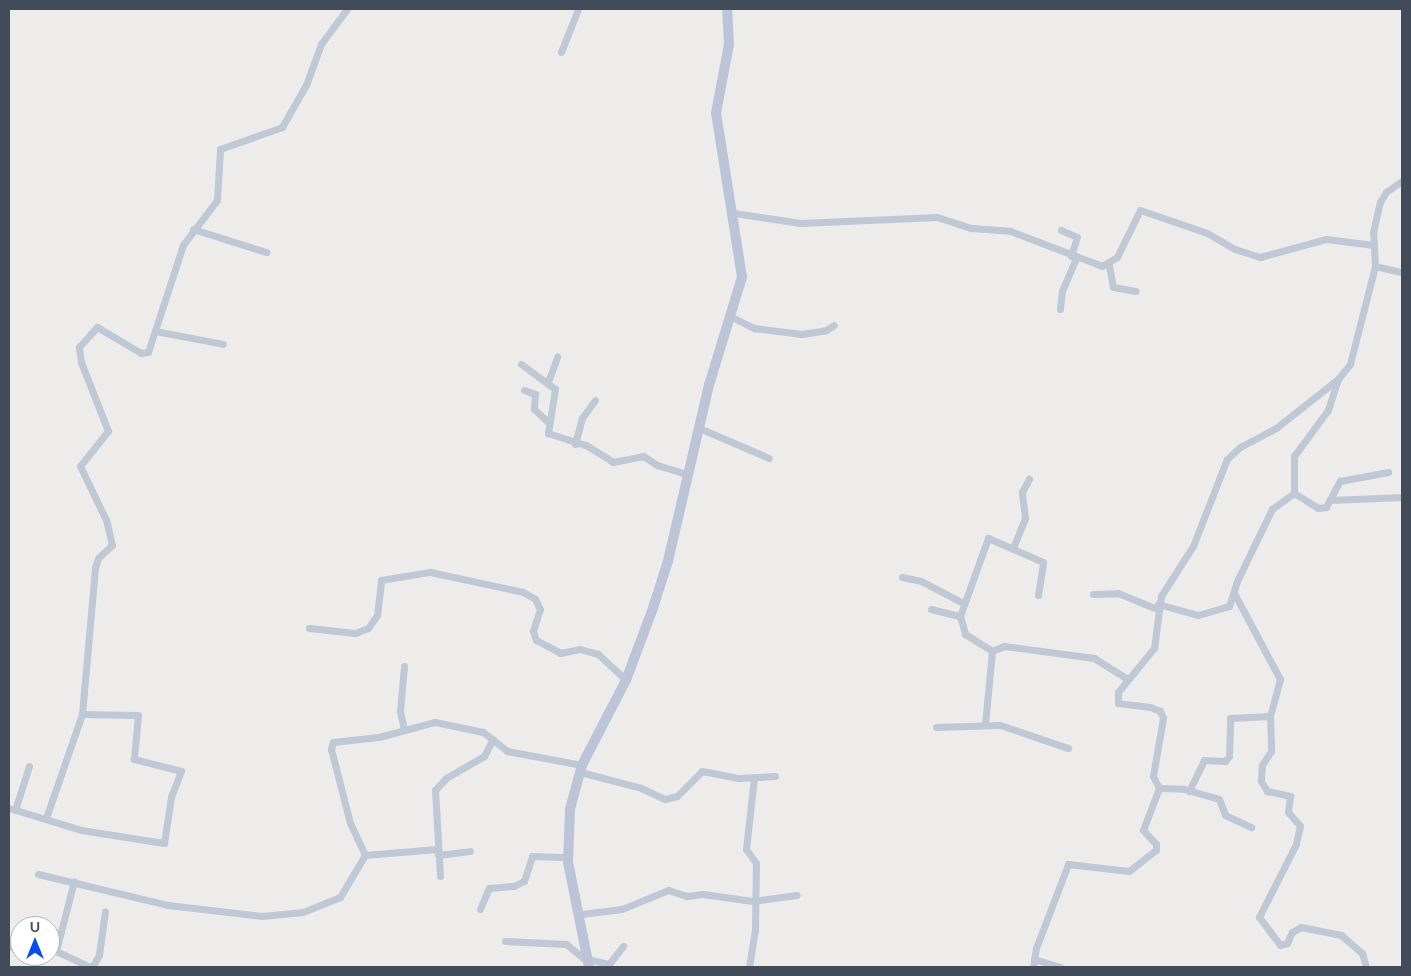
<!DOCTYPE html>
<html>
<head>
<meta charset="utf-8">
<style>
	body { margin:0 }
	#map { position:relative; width:1411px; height:976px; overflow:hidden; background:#eeebeb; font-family:Lato,sans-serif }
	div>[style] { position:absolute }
	.street>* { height:7px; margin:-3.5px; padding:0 3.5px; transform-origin:3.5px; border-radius:3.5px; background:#bfc8d5 }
	.secondary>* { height:10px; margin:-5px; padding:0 5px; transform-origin:5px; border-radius:5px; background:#bbc5d7 }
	span { translate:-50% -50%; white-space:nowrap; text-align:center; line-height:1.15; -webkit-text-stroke:5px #fff; paint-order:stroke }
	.frame { position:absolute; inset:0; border:10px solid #424b5a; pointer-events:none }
	.north { position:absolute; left:10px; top:916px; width:50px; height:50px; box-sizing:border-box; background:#fff; border:1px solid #b3b7bd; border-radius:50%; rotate:0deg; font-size:14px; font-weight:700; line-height:20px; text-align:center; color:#424b5a }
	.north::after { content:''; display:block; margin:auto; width:18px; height:22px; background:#084deb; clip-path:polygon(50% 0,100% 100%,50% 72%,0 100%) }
</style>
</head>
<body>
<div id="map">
	<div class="street">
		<div style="left:561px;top:52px;width:46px;rotate:-68.4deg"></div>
		<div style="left:734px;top:213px;width:67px;rotate:8.6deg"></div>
		<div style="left:800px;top:223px;width:137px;rotate:-2.5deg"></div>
		<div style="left:937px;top:217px;width:36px;rotate:18deg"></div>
		<div style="left:971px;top:228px;width:39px;rotate:4deg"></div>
		<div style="left:1010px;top:231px;width:98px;rotate:20.8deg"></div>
		<div style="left:1102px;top:266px;width:17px;rotate:-31deg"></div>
		<div style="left:1117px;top:257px;width:52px;rotate:-63.9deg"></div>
		<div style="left:1140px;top:210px;width:71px;rotate:18.9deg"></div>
		<div style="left:1207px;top:233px;width:32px;rotate:30deg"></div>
		<div style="left:1235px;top:249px;width:26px;rotate:18deg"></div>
		<div style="left:1260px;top:257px;width:68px;rotate:-15.3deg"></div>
		<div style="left:1326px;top:239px;width:48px;rotate:7.1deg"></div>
		<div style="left:193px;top:229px;width:77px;rotate:17.5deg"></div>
		<div style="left:1061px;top:230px;width:17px;rotate:24deg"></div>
		<div style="left:1077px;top:237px;width:20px;rotate:108deg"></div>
		<div style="left:1109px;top:265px;width:22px;rotate:80deg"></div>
		<div style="left:1113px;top:287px;width:23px;rotate:10deg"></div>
		<div style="left:1375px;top:266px;width:28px;rotate:13deg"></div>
		<div style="left:1060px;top:309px;width:18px;rotate:-84deg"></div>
		<div style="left:1062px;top:291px;width:36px;rotate:-67deg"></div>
		<div style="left:732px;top:317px;width:25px;rotate:27deg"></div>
		<div style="left:754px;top:328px;width:48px;rotate:7.1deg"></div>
		<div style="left:802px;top:334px;width:24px;rotate:-9deg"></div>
		<div style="left:826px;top:330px;width:9px;rotate:-32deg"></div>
		<div style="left:155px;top:331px;width:69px;rotate:10.8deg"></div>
		<div style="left:521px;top:364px;width:42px;rotate:36.3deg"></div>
		<div style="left:555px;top:389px;width:45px;rotate:99deg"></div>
		<div style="left:548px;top:433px;width:40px;rotate:18deg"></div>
		<div style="left:586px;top:445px;width:32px;rotate:32deg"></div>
		<div style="left:613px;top:462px;width:31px;rotate:-11deg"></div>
		<div style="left:643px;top:456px;width:17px;rotate:33deg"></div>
		<div style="left:657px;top:465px;width:31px;rotate:17deg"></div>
		<div style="left:1338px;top:379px;width:33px;rotate:108deg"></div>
		<div style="left:1328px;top:410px;width:57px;rotate:126.5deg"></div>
		<div style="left:1294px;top:456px;width:37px;rotate:90deg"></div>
		<div style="left:1294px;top:493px;width:28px;rotate:32deg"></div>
		<div style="left:1318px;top:508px;width:8px;rotate:-7deg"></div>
		<div style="left:1326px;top:507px;width:30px;rotate:-62deg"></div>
		<div style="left:1340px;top:481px;width:49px;rotate:-10.6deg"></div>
		<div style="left:548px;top:382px;width:27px;rotate:-70deg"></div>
		<div style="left:524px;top:390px;width:12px;rotate:20deg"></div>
		<div style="left:535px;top:394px;width:15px;rotate:94deg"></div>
		<div style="left:534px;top:409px;width:19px;rotate:43deg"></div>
		<div style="left:699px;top:428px;width:76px;rotate:23.2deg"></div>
		<div style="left:575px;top:444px;width:27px;rotate:-75deg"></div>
		<div style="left:582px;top:418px;width:22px;rotate:-54deg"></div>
		<div style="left:1331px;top:500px;width:71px;rotate:-2.4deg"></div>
		<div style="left:1013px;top:548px;width:32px;rotate:-68deg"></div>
		<div style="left:1025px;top:518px;width:26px;rotate:-97deg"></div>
		<div style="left:1022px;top:492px;width:15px;rotate:-62deg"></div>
		<div style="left:902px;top:577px;width:19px;rotate:12deg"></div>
		<div style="left:921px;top:581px;width:47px;rotate:27.6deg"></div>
		<div style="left:1234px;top:593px;width:98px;rotate:61.9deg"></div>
		<div style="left:1280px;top:679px;width:38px;rotate:105deg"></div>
		<div style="left:1270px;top:716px;width:35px;rotate:88deg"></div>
		<div style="left:1271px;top:751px;width:17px;rotate:123deg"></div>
		<div style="left:1262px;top:765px;width:16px;rotate:94deg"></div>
		<div style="left:1261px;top:781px;width:12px;rotate:59deg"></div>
		<div style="left:1267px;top:791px;width:24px;rotate:12deg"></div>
		<div style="left:1290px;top:796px;width:16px;rotate:97deg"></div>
		<div style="left:1288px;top:812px;width:18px;rotate:49deg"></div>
		<div style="left:1300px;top:826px;width:18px;rotate:103deg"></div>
		<div style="left:1296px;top:844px;width:82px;rotate:116.9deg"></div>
		<div style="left:1259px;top:917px;width:35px;rotate:53deg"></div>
		<div style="left:1280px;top:945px;width:7px;rotate:-16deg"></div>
		<div style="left:1287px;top:943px;width:12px;rotate:-66deg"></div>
		<div style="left:1292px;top:932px;width:10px;rotate:-29deg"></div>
		<div style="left:1301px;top:927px;width:41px;rotate:11.3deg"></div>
		<div style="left:1341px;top:935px;width:28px;rotate:41deg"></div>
		<div style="left:1362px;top:953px;width:15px;rotate:74deg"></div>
		<div style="left:1093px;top:594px;width:25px;rotate:-2deg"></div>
		<div style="left:1118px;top:593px;width:42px;rotate:22.3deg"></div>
		<div style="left:1038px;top:595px;width:33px;rotate:-81deg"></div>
		<div style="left:1043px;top:562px;width:60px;rotate:-156.4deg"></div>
		<div style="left:988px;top:538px;width:83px;rotate:109.7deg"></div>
		<div style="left:960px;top:616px;width:19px;rotate:74deg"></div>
		<div style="left:965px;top:634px;width:32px;rotate:32deg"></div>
		<div style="left:992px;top:651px;width:13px;rotate:-23deg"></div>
		<div style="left:1004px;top:646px;width:91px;rotate:7.6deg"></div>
		<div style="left:1094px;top:658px;width:39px;rotate:32deg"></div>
		<div style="left:1158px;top:604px;width:41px;rotate:15.4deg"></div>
		<div style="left:1198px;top:615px;width:32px;rotate:-16deg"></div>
		<div style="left:1229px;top:606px;width:28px;rotate:-72deg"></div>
		<div style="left:1238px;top:579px;width:78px;rotate:-64.1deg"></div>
		<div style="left:1272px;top:509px;width:27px;rotate:-36deg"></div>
		<div style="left:931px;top:609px;width:30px;rotate:14deg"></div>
		<div style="left:309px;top:628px;width:46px;rotate:6.2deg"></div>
		<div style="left:355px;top:633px;width:14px;rotate:-21deg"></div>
		<div style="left:368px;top:628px;width:16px;rotate:-55deg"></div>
		<div style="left:377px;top:615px;width:35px;rotate:-83deg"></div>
		<div style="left:381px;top:580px;width:50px;rotate:-9.3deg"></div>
		<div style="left:430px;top:572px;width:95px;rotate:12.1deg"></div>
		<div style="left:523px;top:592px;width:14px;rotate:30deg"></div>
		<div style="left:535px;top:599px;width:11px;rotate:63deg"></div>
		<div style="left:540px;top:609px;width:23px;rotate:108deg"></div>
		<div style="left:533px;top:631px;width:9px;rotate:72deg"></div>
		<div style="left:536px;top:640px;width:27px;rotate:28deg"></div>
		<div style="left:560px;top:653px;width:20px;rotate:-11deg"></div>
		<div style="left:580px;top:649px;width:19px;rotate:16deg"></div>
		<div style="left:598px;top:654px;width:38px;rotate:43deg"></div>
		<div style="left:404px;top:666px;width:45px;rotate:95.1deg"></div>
		<div style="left:400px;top:711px;width:19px;rotate:78deg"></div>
		<div style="left:985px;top:724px;width:73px;rotate:-84.5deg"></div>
		<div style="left:936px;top:727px;width:64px;rotate:-1.8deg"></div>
		<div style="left:1000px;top:725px;width:72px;rotate:18.7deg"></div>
		<div style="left:580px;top:772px;width:63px;rotate:14.7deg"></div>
		<div style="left:641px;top:788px;width:26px;rotate:25deg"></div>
		<div style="left:665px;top:799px;width:12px;rotate:-14deg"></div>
		<div style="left:677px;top:796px;width:35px;rotate:-45deg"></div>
		<div style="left:702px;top:771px;width:38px;rotate:11deg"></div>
		<div style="left:739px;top:778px;width:36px;rotate:-3deg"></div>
		<div style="left:1159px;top:788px;width:25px;rotate:2deg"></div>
		<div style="left:1184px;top:789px;width:36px;rotate:16deg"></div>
		<div style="left:1219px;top:799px;width:17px;rotate:69deg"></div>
		<div style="left:1225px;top:815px;width:29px;rotate:25deg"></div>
		<div style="left:1189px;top:791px;width:34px;rotate:-64deg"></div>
		<div style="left:1204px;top:760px;width:21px;rotate:3deg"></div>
		<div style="left:1225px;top:761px;width:6px;rotate:-51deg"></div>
		<div style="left:1229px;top:756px;width:38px;rotate:-88deg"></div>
		<div style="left:1230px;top:718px;width:40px;rotate:-2.9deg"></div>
		<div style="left:9px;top:808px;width:75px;rotate:17deg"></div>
		<div style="left:81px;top:830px;width:84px;rotate:8.9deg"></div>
		<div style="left:164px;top:843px;width:47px;rotate:-81.3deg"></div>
		<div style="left:171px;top:797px;width:28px;rotate:-69deg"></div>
		<div style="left:181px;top:771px;width:49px;rotate:-165.7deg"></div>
		<div style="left:134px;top:759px;width:44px;rotate:-84.8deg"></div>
		<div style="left:138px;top:715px;width:56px;rotate:-179deg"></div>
		<div style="left:82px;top:714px;width:147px;rotate:-84.9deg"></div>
		<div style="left:95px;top:568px;width:10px;rotate:-73deg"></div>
		<div style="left:98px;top:558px;width:19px;rotate:-43deg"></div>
		<div style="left:112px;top:545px;width:26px;rotate:-103deg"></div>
		<div style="left:106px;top:520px;width:60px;rotate:-115.7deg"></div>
		<div style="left:80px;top:466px;width:45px;rotate:-51.3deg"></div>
		<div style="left:108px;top:431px;width:74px;rotate:-111.4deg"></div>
		<div style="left:81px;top:362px;width:15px;rotate:-98deg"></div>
		<div style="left:79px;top:347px;width:27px;rotate:-48deg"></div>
		<div style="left:97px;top:327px;width:51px;rotate:30.6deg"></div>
		<div style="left:141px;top:353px;width:7px;rotate:-8deg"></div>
		<div style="left:148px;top:352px;width:113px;rotate:-71.9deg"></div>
		<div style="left:183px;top:245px;width:56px;rotate:-52.9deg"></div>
		<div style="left:217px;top:200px;width:51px;rotate:-86.6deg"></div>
		<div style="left:220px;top:149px;width:66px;rotate:-19.5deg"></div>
		<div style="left:282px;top:127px;width:48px;rotate:-60.3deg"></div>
		<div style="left:306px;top:85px;width:44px;rotate:-69.9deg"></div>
		<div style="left:321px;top:44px;width:44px;rotate:-53.4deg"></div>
		<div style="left:15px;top:810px;width:46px;rotate:-72.3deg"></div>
		<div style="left:46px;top:818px;width:110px;rotate:-70.9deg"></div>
		<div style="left:365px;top:855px;width:72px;rotate:-4.8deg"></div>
		<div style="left:438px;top:855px;width:32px;rotate:-7deg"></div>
		<div style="left:38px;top:874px;width:134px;rotate:13.4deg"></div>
		<div style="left:168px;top:905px;width:95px;rotate:6.7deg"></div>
		<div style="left:262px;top:916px;width:41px;rotate:-5.6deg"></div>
		<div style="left:303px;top:912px;width:40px;rotate:-22deg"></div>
		<div style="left:340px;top:897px;width:49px;rotate:-59.2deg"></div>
		<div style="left:365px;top:855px;width:35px;rotate:-115deg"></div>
		<div style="left:350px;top:823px;width:76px;rotate:-104.4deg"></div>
		<div style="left:331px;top:749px;width:7px;rotate:-74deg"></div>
		<div style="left:333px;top:742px;width:46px;rotate:-6.2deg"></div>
		<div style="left:379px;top:737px;width:58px;rotate:-15deg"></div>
		<div style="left:435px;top:722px;width:49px;rotate:11.8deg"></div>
		<div style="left:483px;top:732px;width:31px;rotate:38deg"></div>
		<div style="left:507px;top:751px;width:76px;rotate:10.6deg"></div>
		<div style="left:440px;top:876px;width:86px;rotate:-93.3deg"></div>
		<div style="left:435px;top:790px;width:16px;rotate:-47deg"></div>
		<div style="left:446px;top:778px;width:44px;rotate:-30.1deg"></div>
		<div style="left:484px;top:756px;width:19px;rotate:-62deg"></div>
		<div style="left:480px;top:909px;width:23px;rotate:-67deg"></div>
		<div style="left:489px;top:888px;width:25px;rotate:-5deg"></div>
		<div style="left:514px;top:886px;width:11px;rotate:-27deg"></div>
		<div style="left:524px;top:881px;width:26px;rotate:-72deg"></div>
		<div style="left:532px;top:856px;width:36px;rotate:2deg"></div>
		<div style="left:581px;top:914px;width:41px;rotate:-7deg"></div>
		<div style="left:622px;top:909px;width:50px;rotate:-22.4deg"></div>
		<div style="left:668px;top:890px;width:20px;rotate:18deg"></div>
		<div style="left:687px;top:896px;width:16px;rotate:-7deg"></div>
		<div style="left:703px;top:894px;width:50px;rotate:8deg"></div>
		<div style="left:753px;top:901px;width:44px;rotate:-7.8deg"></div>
		<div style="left:505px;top:941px;width:61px;rotate:2.8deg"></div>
		<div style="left:566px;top:944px;width:22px;rotate:39deg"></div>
		<div style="left:583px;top:958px;width:27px;rotate:13deg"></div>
		<div style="left:609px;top:964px;width:23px;rotate:-52deg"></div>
		<div style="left:9px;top:947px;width:11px;rotate:-10deg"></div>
		<div style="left:56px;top:951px;width:72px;rotate:-75.6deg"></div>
		<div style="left:50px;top:952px;width:6px;rotate:-9deg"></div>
		<div style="left:56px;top:951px;width:38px;rotate:25deg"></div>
		<div style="left:1034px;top:959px;width:27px;rotate:17deg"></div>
		<div style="left:92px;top:967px;width:14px;rotate:-60deg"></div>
		<div style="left:99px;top:955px;width:44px;rotate:-82.2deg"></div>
		<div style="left:749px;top:967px;width:36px;rotate:-81deg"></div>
		<div style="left:755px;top:931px;width:68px;rotate:-89.2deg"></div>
		<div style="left:756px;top:863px;width:17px;rotate:-126deg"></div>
		<div style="left:746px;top:849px;width:71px;rotate:-83.6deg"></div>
		<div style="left:1033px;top:967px;width:19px;rotate:-81deg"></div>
		<div style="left:1036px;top:948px;width:90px;rotate:-69.1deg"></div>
		<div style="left:1068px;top:864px;width:61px;rotate:6.5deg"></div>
		<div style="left:1129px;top:871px;width:34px;rotate:-38deg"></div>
		<div style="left:1156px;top:850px;width:6px;rotate:-90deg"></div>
		<div style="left:1156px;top:844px;width:19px;rotate:-133deg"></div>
		<div style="left:1143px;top:830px;width:45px;rotate:-69.1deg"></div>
		<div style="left:1159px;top:788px;width:13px;rotate:-117deg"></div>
		<div style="left:1153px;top:776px;width:59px;rotate:-80.2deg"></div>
		<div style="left:1163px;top:718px;width:8px;rotate:-113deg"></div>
		<div style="left:1160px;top:711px;width:11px;rotate:-158deg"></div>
		<div style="left:1150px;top:707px;width:32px;rotate:-173deg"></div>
		<div style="left:1118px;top:703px;width:11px;rotate:-90deg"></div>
		<div style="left:1118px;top:692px;width:57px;rotate:-50.7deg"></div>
		<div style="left:1154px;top:648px;width:52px;rotate:-82.3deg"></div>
		<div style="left:1161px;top:596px;width:59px;rotate:-57.4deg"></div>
		<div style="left:1193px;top:546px;width:93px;rotate:-68.7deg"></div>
		<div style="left:1227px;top:459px;width:18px;rotate:-43deg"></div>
		<div style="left:1240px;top:447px;width:41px;rotate:-27.8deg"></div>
		<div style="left:1276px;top:428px;width:79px;rotate:-38.3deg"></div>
		<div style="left:1338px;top:379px;width:19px;rotate:-51deg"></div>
		<div style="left:1350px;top:364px;width:101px;rotate:-75.7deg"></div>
		<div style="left:1375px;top:266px;width:34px;rotate:-93deg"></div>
		<div style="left:1373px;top:232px;width:31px;rotate:-77deg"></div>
		<div style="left:1380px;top:202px;width:12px;rotate:-59deg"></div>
		<div style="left:1386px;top:192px;width:19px;rotate:-35deg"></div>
	</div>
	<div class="secondary">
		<div style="left:589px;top:967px;width:107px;rotate:-101.3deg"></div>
		<div style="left:568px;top:862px;width:53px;rotate:-87.8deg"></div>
		<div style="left:570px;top:809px;width:46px;rotate:-74.7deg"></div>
		<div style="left:582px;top:765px;width:96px;rotate:-62.6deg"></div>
		<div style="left:626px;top:680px;width:77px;rotate:-69.4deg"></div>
		<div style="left:653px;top:608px;width:49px;rotate:-72.3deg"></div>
		<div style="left:668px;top:561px;width:181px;rotate:-76.9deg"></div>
		<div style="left:709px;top:385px;width:113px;rotate:-73deg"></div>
		<div style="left:742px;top:277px;width:166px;rotate:-99deg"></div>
		<div style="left:716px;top:113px;width:70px;rotate:-79.3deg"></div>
		<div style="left:729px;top:44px;width:35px;rotate:-93deg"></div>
	</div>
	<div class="frame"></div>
	<div class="north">U</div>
</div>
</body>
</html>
